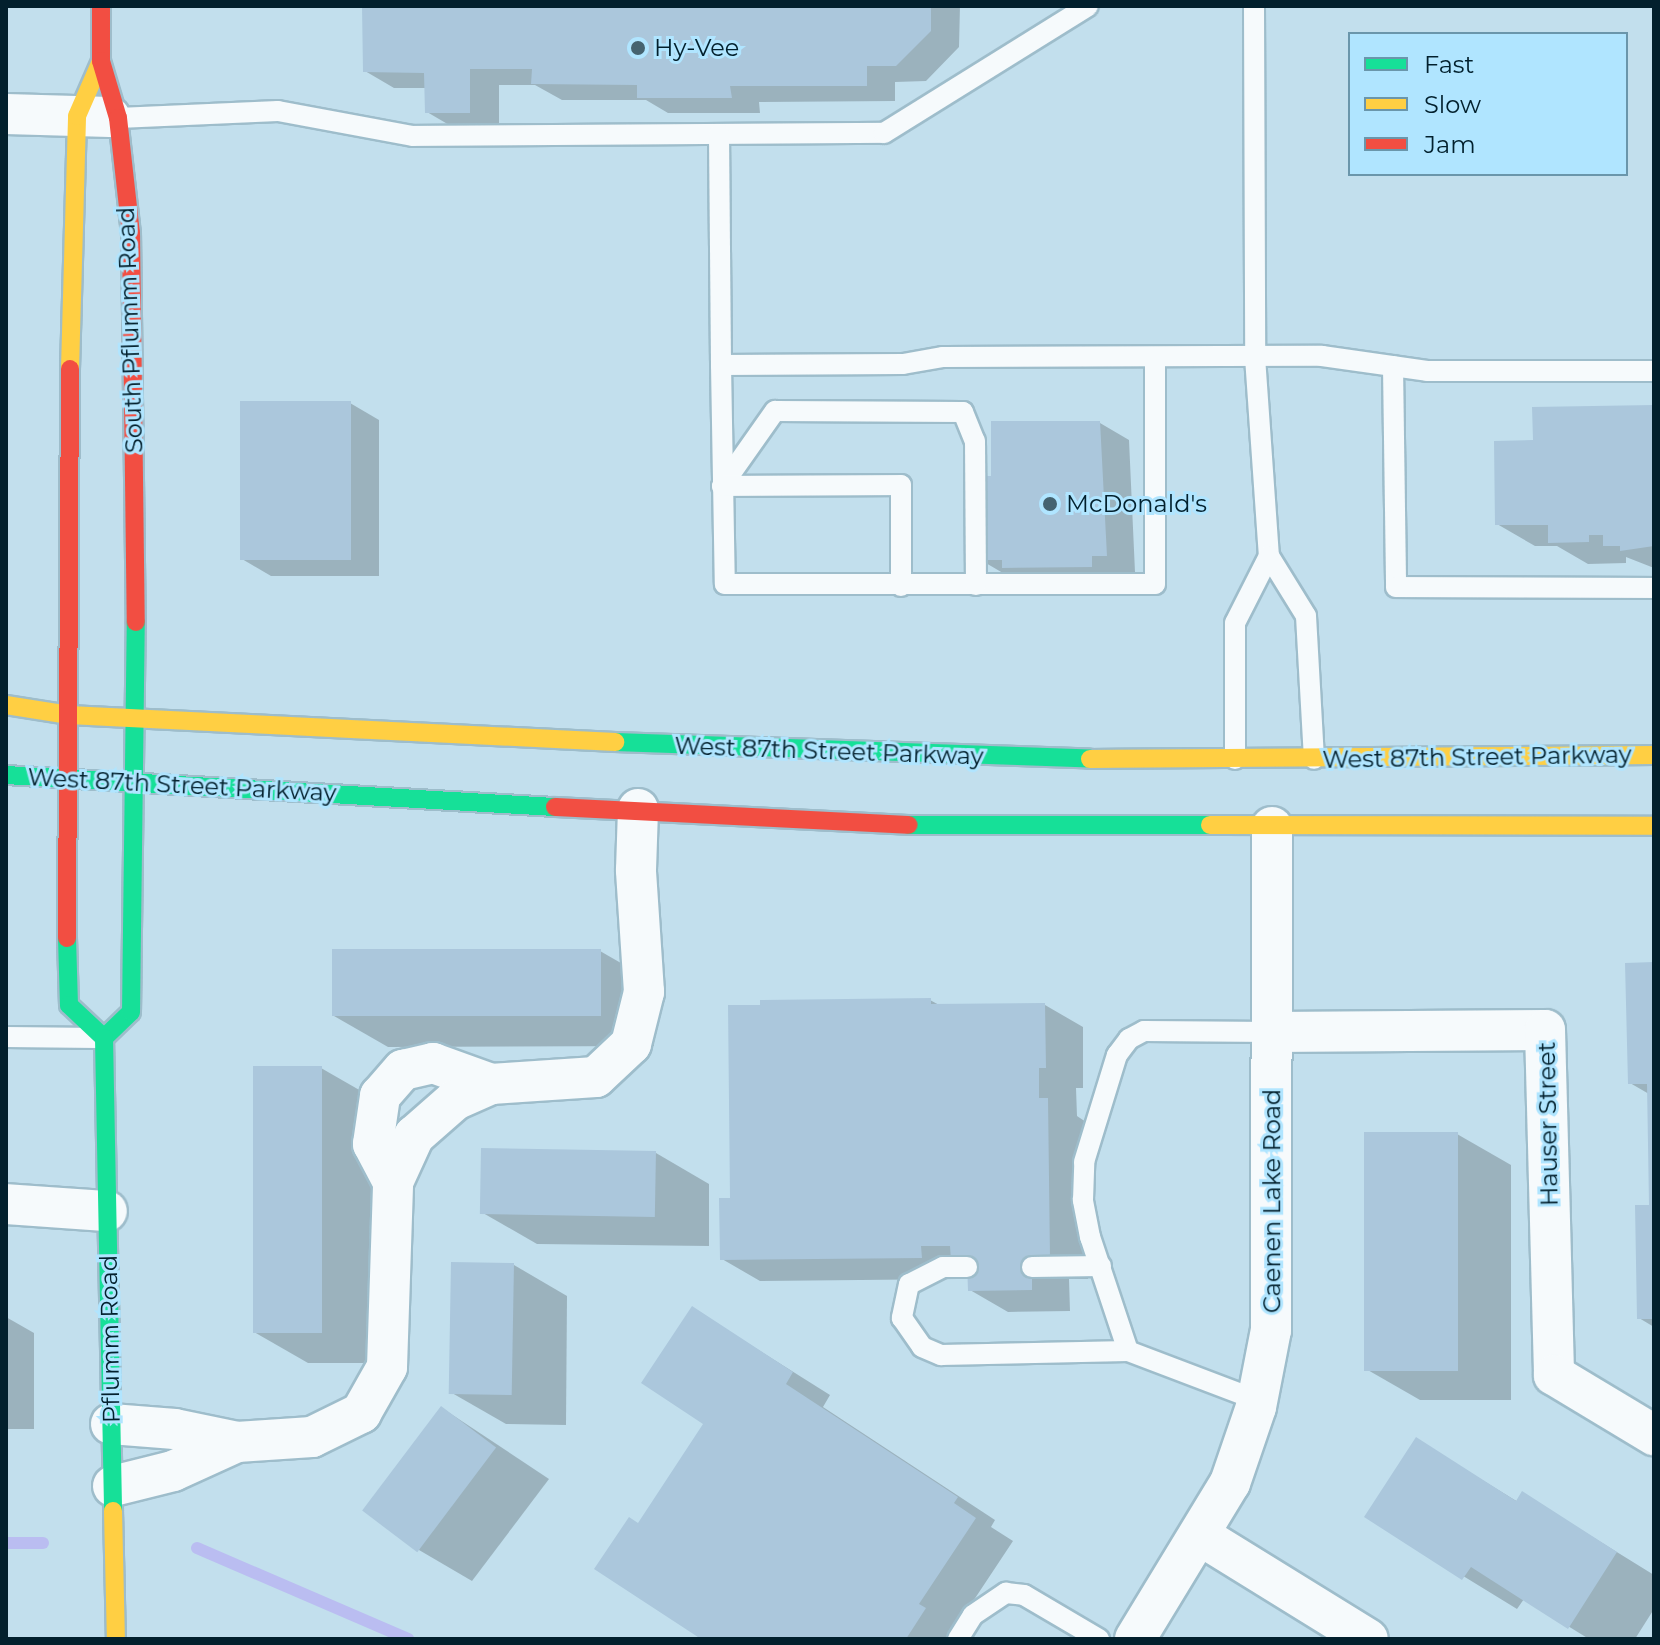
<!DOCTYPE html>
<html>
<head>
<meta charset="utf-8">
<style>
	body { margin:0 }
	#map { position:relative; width:1660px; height:1645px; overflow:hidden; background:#c2dfed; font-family:Montserrat,sans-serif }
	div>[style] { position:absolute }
	.shadow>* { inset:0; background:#0003 }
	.stream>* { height:12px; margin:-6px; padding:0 6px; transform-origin:6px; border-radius:6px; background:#babdf1 }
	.building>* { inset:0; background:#abc7dc; transform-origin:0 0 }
	.roads { filter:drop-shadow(2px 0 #9ebdcb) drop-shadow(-2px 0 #9ebdcb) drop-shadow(0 2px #9ebdcb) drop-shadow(0 -2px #9ebdcb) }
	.lane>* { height:20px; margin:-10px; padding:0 10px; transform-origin:10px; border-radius:10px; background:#f6fafc }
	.street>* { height:40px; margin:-20px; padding:0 20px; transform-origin:20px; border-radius:20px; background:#f6fafc }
	.fast>* { height:18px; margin:-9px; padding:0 9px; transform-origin:9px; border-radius:9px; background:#16e098 }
	.slow>* { height:18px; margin:-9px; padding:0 9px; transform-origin:9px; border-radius:9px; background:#ffcf43 }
	.jam>* { height:18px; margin:-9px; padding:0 9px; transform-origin:9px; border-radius:9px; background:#f24e42 }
	.dots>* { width:22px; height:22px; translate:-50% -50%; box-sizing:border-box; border:4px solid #b0e5ff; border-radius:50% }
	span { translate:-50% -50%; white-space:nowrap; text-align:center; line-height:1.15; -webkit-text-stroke:6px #b0e5ff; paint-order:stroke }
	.poi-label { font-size:24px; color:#02202d }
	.left { translate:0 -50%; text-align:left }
	.street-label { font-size:24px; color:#02202d }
	.frame { position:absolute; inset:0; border:8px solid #02202d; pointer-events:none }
	.legend { position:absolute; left:1348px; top:32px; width:280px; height:144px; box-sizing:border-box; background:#b0e5ff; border:2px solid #6a96ab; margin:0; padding:10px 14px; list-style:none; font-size:24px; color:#02202d }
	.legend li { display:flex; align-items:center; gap:16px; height:40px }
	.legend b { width:40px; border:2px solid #6a96ab }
</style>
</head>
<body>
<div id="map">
	<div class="shadow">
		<div style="clip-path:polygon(364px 6px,960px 6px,959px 47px,926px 81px,895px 82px,895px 101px,759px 102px,760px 113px,668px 113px,646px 100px,562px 100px,535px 85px,499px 85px,499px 129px,456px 129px,427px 112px,427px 88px,394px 88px,365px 71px)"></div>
		<div style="clip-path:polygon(350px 403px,379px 420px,379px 576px,271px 576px,242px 559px)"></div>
		<div style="clip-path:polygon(1654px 407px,1654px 568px,1626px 557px,1626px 563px,1588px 564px,1557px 546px,1535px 546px,1497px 524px,1535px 442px)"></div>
		<div style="clip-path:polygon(1100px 423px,1129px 440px,1135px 572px,1120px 572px,1120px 583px,1008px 576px,979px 559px,993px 478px)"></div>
		<div style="clip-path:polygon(600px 951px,654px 982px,654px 1046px,388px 1047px,334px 1016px)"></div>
		<div style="clip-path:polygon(1654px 964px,1654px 1327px,1639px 1318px,1651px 1207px,1649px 1094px,1630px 1083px)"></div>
		<div style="clip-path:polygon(930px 1000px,941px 1006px,1045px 1005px,1083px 1027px,1083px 1088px,1076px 1088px,1077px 1116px,1086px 1122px,1088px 1279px,1069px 1279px,1070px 1311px,1008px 1312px,970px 1290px,970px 1269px,959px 1267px,959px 1279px,760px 1281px,722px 1259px,732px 1200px)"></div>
		<div style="clip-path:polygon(321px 1068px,375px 1099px,374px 1363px,308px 1363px,254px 1332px)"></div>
		<div style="clip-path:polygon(1457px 1134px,1511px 1165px,1511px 1400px,1420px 1400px,1366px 1369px)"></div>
		<div style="clip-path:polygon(656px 1153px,709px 1184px,709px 1246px,537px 1244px,483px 1213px)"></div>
		<div style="clip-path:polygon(514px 1265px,567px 1296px,566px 1425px,506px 1424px,452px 1393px)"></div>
		<div style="clip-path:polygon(693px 1309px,830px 1395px,823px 1407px,995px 1520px,991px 1527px,1013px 1541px,956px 1627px,958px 1639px,705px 1639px,639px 1525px,706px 1423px)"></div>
		<div style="clip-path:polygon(6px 1317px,34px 1333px,34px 1429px,6px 1429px)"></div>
		<div style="clip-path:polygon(442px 1408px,549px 1479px,472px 1581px,419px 1550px)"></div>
		<div style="clip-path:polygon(1417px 1440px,1518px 1502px,1523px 1494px,1654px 1575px,1654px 1609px,1635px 1639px,1589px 1639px,1524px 1599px,1517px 1609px,1367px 1517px)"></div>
	</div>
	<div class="stream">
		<div style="left:6px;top:1543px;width:37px"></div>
		<div style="left:197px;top:1548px;width:230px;rotate:23.3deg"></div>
	</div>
	<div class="building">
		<div style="clip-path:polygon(362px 6px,931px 6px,931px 31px,896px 66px,867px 66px,867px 86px,730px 86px,732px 98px,637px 98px,637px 85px,531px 84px,532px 69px,470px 69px,470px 113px,425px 113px,424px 73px,363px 72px)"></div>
		<div style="left:240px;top:401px;width:111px;height:159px"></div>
		<div style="clip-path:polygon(1654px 405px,1654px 546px,1620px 551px,1620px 546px,1603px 546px,1603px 535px,1589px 535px,1589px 542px,1548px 543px,1548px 525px,1495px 525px,1494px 441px,1533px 440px,1532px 407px)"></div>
		<div style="clip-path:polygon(991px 421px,1100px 421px,1107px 556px,1092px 556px,1092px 567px,1002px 568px,1002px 560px,977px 560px,976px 476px,991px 476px)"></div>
		<div style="left:601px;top:949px;width:67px;height:269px;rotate:90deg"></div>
		<div style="clip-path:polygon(1654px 962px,1654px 1319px,1637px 1319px,1635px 1205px,1649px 1205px,1647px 1084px,1628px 1084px,1625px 963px)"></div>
		<div style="clip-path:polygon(931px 998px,931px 1004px,1045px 1003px,1046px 1068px,1039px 1068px,1039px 1098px,1048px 1098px,1050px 1258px,1032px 1258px,1032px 1290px,968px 1291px,967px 1261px,951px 1261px,950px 1246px,921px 1246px,922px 1258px,720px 1260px,719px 1198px,730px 1198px,728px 1005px,760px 1005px,760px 1000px)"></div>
		<div style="left:253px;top:1066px;width:69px;height:267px"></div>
		<div style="left:1364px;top:1132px;width:94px;height:239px"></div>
		<div style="left:481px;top:1148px;width:175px;height:66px;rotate:1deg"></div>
		<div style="left:451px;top:1262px;width:63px;height:132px;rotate:1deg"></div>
		<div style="clip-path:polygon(692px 1306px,793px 1372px,786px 1384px,958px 1497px,954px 1503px,976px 1518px,919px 1604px,926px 1608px,906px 1639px,701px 1639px,594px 1569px,629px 1517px,638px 1523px,703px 1424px,641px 1383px)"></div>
		<div style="left:441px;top:1406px;width:69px;height:131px;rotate:37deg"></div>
		<div style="clip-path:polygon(1416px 1437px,1516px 1501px,1522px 1491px,1617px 1552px,1568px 1629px,1471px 1567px,1462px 1580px,1364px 1517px)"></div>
	</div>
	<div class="roads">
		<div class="lane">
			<div style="left:1254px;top:6px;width:351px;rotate:89.8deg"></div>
			<div style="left:1255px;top:357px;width:199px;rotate:86deg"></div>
			<div style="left:1269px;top:556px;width:70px;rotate:58.3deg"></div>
			<div style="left:1306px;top:616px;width:143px;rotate:86.8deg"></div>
			<div style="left:118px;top:118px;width:160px;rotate:-2.5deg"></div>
			<div style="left:278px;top:111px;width:137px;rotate:10.5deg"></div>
			<div style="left:413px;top:136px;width:471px;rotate:-0.4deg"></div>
			<div style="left:884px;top:133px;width:240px;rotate:-31.9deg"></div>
			<div style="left:719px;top:134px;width:231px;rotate:89.5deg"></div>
			<div style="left:721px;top:365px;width:182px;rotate:-0.3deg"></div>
			<div style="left:903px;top:364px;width:41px;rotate:-9.9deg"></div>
			<div style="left:943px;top:357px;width:379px;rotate:-0.2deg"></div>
			<div style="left:1322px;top:356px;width:106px;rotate:8.1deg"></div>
			<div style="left:1427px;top:371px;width:227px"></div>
			<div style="left:721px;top:365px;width:219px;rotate:89deg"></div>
			<div style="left:725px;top:584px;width:430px"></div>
			<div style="left:1155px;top:584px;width:227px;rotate:-90deg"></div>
			<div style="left:1393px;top:366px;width:221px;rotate:89.2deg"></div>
			<div style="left:1396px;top:587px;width:258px;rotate:0.2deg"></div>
			<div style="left:722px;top:486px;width:92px;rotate:-54.8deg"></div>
			<div style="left:775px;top:411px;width:188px;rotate:0.3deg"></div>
			<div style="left:963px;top:412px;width:31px;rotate:68deg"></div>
			<div style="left:975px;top:441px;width:144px;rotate:89.6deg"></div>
			<div style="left:722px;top:486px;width:179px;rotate:-0.3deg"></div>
			<div style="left:901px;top:485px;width:101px;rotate:90deg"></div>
			<div style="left:1235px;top:759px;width:136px;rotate:-90deg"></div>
			<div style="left:1235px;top:623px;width:75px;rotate:-63.1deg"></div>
			<div style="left:6px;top:1037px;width:92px;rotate:0.6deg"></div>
			<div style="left:967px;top:1267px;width:24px;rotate:180deg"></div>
			<div style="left:943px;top:1267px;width:38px;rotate:153deg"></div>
			<div style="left:909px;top:1284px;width:35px;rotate:102deg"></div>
			<div style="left:902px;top:1318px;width:35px;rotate:55deg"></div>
			<div style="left:922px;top:1347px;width:21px;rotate:23deg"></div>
			<div style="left:941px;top:1355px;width:187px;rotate:-1.2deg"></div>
			<div style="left:1032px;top:1267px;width:69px;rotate:-0.8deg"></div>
			<div style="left:1257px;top:1400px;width:138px;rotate:-159.2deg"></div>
			<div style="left:1128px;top:1351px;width:120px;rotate:-108.4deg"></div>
			<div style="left:1090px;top:1237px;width:38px;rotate:-101deg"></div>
			<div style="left:1083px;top:1200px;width:38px;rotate:-88deg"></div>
			<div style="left:1084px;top:1162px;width:112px;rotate:-72.9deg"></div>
			<div style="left:1117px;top:1055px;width:20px;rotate:-53deg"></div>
			<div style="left:1129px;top:1039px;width:17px;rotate:-28deg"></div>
			<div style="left:1144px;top:1031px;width:129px;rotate:0.4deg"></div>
			<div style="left:958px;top:1639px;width:28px;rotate:-58deg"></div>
			<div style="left:973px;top:1615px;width:40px;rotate:-34deg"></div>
			<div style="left:1006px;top:1593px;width:18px;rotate:6deg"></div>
			<div style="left:1024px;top:1595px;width:87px;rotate:30.4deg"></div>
		</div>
		<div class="street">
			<div style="left:6px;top:114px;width:104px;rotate:1.7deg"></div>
			<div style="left:1273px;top:1032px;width:272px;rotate:-0.4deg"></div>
			<div style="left:1545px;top:1030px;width:345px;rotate:88.5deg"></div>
			<div style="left:1554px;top:1375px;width:117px;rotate:31deg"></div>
			<div style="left:393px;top:1182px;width:43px;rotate:-117.8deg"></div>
			<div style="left:373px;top:1144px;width:49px;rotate:-81.7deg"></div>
			<div style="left:380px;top:1096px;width:35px;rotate:-49deg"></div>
			<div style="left:403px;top:1070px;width:31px;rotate:-13deg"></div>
			<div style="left:433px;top:1063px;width:62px;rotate:19.9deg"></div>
			<div style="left:6px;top:1204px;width:101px;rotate:4deg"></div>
			<div style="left:111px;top:1424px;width:64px;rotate:4.5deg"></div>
			<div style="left:175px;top:1429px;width:63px;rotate:11.8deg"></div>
			<div style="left:237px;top:1442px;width:75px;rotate:-3.8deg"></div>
			<div style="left:312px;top:1437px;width:55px;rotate:-26.1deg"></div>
			<div style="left:361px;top:1413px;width:53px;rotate:-60.5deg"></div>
			<div style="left:387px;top:1367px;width:185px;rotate:-88.1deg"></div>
			<div style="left:393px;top:1182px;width:51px;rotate:-65.5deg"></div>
			<div style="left:414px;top:1136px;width:55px;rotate:-41.3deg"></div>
			<div style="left:455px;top:1100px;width:39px;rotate:-24deg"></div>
			<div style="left:491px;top:1084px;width:105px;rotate:-3.8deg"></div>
			<div style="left:596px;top:1077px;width:48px;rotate:-43.3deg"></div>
			<div style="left:631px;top:1044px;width:54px;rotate:-76deg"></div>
			<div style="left:644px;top:992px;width:122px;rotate:-93.8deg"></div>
			<div style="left:636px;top:870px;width:61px;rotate:-88.1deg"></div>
			<div style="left:113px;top:1486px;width:62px;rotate:-14deg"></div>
			<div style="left:173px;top:1471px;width:70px;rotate:-24.4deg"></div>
			<div style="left:1201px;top:1536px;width:196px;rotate:31.7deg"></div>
			<div style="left:1135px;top:1639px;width:183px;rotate:-58.7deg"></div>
			<div style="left:1230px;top:1483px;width:80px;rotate:-71.1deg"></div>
			<div style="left:1256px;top:1407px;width:78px;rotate:-79deg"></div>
			<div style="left:1271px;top:1330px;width:503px;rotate:-89.89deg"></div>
		</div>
		<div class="fast">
			<div style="left:615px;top:742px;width:475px;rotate:2deg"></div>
			<div style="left:6px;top:775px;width:550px;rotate:3.34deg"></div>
			<div style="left:909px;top:825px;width:301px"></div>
			<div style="left:67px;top:938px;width:67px;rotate:88.3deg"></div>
			<div style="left:69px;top:1005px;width:48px;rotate:43.3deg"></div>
			<div style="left:104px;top:1038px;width:37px;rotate:-44deg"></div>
			<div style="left:131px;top:1012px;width:390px;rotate:-89.3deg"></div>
			<div style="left:104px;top:1038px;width:473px;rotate:88.9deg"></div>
		</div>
		<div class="slow">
			<div style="left:70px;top:369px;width:253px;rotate:-88.4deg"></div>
			<div style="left:77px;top:116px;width:60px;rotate:-66.4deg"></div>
			<div style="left:6px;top:705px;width:64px;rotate:9deg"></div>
			<div style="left:69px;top:715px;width:547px;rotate:2.83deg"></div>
			<div style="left:1090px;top:759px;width:564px;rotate:-0.41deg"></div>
			<div style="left:1210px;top:825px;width:444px;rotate:0.1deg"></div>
			<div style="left:113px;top:1511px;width:128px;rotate:88.7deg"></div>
		</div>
		<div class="jam">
			<div style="left:101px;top:6px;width:55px;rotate:90deg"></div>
			<div style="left:101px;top:61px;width:59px;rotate:73.4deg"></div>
			<div style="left:118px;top:118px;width:116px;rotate:83.6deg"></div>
			<div style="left:131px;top:233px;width:389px;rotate:89.3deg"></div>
			<div style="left:555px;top:807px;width:354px;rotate:2.9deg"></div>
			<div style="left:67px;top:938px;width:569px;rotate:-89.7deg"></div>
		</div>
	</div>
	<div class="dots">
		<div style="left:638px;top:48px;background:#456370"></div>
		<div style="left:1050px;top:504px;background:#456370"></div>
	</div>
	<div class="poi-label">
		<span class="left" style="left:654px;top:48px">Hy-Vee</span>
		<span class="left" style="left:1066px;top:504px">McDonald's</span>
	</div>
	<div class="street-label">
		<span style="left:130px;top:330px;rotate:-92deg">South Pflumm Road</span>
		<span style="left:829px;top:751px;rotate:2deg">West 87th Street Parkway</span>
		<span style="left:1477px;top:757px;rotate:-1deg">West 87th Street Parkway</span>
		<span style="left:182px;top:785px;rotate:3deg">West 87th Street Parkway</span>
		<span style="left:1548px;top:1124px;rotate:-91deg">Hauser Street</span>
		<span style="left:1272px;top:1201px;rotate:-90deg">Caenen Lake Road</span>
		<span style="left:110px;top:1339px;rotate:-91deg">Pflumm Road</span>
	</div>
	<div class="frame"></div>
	<ul class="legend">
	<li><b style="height:10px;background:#16e098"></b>Fast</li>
	<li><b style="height:10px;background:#ffcf43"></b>Slow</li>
	<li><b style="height:10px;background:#f24e42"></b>Jam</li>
	</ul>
</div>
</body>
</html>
